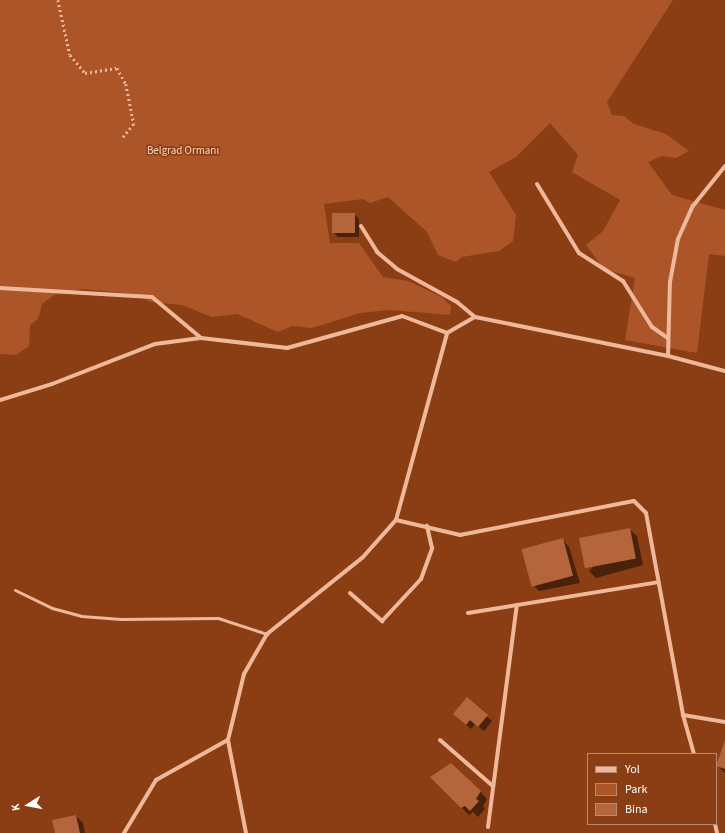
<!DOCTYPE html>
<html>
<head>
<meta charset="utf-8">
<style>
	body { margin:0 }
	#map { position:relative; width:725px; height:833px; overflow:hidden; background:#8b3e13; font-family:"Source Sans 3",sans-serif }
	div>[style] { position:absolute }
	.green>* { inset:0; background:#ac5528 }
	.shadow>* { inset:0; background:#0007 }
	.building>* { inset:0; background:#b4653c; transform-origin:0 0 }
	.path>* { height:2.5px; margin-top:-1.25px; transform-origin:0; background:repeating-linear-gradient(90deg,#f0b89b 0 2px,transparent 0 5px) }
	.service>* { height:3px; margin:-1.5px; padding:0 1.5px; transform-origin:1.5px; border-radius:1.5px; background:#f0b89b }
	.minor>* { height:4px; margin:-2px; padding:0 2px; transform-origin:2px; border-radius:2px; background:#f0b89b }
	span { translate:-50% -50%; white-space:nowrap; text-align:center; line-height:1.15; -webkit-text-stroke:3px #8b3e13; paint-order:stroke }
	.park-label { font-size:11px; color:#fcd5c1 }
	.legend { position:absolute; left:587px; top:753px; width:130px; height:72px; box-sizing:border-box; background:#8b3e13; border:1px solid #b98b71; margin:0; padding:5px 7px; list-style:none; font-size:12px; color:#fff }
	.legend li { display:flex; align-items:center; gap:8px; height:20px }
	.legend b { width:20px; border:1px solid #b98b71 }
	.north { position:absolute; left:8px; top:785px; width:40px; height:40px; -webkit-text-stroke:3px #8b3e13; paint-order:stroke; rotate:259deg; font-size:11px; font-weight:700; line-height:16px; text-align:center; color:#fff }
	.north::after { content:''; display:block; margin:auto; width:14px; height:18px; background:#fff; clip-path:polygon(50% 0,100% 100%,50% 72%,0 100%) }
</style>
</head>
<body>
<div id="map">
	<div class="green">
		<div style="clip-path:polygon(0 0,673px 0,607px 102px,612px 115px,624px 116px,634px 124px,666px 134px,689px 151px,676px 158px,662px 156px,648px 162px,672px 195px,725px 210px,725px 256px,709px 254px,697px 353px,625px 340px,635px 278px,604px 269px,586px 245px,603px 231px,620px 200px,572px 172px,578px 155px,550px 123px,516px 157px,489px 172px,516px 215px,513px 241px,499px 251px,462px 257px,456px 262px,438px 255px,427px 232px,388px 197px,370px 203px,363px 199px,324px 204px,330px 243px,359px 243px,383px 277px,408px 281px,442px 297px,451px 306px,450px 315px,390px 310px,360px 313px,312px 328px,292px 326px,278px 332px,237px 314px,212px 317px,182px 305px,151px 302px,134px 294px,82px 289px,54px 295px,42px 304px,38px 319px,30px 325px,29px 346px,16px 355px,0 354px)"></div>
	</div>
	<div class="shadow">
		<div style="clip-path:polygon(354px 214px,359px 219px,359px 237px,338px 237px,333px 232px)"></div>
		<div style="clip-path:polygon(629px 529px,637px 536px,643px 565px,596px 578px,589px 571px)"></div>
		<div style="clip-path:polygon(562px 539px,569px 547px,580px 583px,539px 591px,532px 584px)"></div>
		<div style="clip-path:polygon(467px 699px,492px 721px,484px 731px,475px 724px,471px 729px,459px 719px)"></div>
		<div style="clip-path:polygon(725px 743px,725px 773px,717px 765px)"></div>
		<div style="clip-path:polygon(432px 777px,480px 791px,487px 799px,483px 806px,485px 809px,478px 817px,473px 812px,469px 815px)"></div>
		<div style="clip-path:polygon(76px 816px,83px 823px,85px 833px,56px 833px)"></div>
	</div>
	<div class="building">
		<div style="left:332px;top:213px;width:23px;height:20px"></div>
		<div style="left:630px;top:528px;width:31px;height:52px;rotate:79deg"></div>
		<div style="left:563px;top:538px;width:39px;height:43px;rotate:75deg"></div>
		<div style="clip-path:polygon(467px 697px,488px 715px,478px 727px,470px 720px,466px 725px,453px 714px)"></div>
		<div style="clip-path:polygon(725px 740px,725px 769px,716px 766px)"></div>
		<div style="clip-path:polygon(451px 763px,481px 791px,476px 799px,479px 801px,470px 811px,465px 806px,461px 808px,430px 777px)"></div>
		<div style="clip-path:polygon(76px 815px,80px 833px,55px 833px,52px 820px)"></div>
	</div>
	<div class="path">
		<div style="left:58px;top:0;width:56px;rotate:77.7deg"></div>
		<div style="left:70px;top:55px;width:23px;rotate:50deg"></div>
		<div style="left:85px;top:73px;width:32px;rotate:-9deg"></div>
		<div style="left:117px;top:68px;width:18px;rotate:61deg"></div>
		<div style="left:126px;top:84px;width:41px;rotate:78.7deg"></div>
		<div style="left:134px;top:124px;width:19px;rotate:129deg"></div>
	</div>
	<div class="service">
		<div style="left:15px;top:590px;width:41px;rotate:25.9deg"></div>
		<div style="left:52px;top:608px;width:30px;rotate:15deg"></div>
		<div style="left:81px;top:616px;width:40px;rotate:4.3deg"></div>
		<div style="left:121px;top:619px;width:97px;rotate:-0.6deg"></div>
		<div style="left:218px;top:618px;width:52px;rotate:18.1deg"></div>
	</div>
	<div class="minor">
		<div style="left:537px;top:184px;width:81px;rotate:58.7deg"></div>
		<div style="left:579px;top:253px;width:52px;rotate:32.5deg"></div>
		<div style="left:623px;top:281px;width:54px;rotate:57.8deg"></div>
		<div style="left:652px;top:327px;width:19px;rotate:35deg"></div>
		<div style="left:361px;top:226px;width:31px;rotate:58deg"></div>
		<div style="left:377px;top:252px;width:26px;rotate:40deg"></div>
		<div style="left:397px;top:269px;width:68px;rotate:28.8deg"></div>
		<div style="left:457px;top:302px;width:23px;rotate:40deg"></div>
		<div style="left:0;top:288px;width:152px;rotate:3.4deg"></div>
		<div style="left:152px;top:297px;width:64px;rotate:39.9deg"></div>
		<div style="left:668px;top:356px;width:74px;rotate:-88.5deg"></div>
		<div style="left:670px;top:282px;width:44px;rotate:-79.5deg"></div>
		<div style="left:678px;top:239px;width:36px;rotate:-66deg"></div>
		<div style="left:693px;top:206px;width:51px;rotate:-51.3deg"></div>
		<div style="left:0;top:400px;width:54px;rotate:-17.1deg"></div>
		<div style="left:52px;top:384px;width:110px;rotate:-21.2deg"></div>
		<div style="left:155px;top:344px;width:46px;rotate:-7.4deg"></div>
		<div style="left:201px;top:338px;width:87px;rotate:6.6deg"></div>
		<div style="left:287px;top:348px;width:119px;rotate:-15.5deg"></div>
		<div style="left:402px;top:316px;width:48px;rotate:20.7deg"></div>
		<div style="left:396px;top:520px;width:66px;rotate:13.2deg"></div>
		<div style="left:460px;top:535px;width:177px;rotate:-11.1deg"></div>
		<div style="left:634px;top:501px;width:17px;rotate:45deg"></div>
		<div style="left:646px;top:513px;width:205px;rotate:79.6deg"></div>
		<div style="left:350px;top:593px;width:43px;rotate:41.2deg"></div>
		<div style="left:382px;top:621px;width:57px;rotate:-47.1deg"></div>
		<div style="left:421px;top:579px;width:33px;rotate:-70deg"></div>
		<div style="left:432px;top:548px;width:23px;rotate:-103deg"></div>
		<div style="left:468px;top:613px;width:193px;rotate:-9.2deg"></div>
		<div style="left:440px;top:740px;width:70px;rotate:41deg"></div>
		<div style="left:694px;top:754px;width:41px;rotate:-105.8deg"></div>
		<div style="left:683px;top:715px;width:43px;rotate:9.5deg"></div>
		<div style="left:715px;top:824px;width:9px;rotate:77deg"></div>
		<div style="left:488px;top:827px;width:224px;rotate:-82.6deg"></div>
		<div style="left:124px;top:833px;width:62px;rotate:-58.9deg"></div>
		<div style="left:156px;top:780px;width:82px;rotate:-29.1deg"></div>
		<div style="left:246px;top:833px;width:95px;rotate:-101deg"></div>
		<div style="left:228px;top:740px;width:68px;rotate:-76.4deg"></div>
		<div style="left:244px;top:674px;width:46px;rotate:-60.1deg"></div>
		<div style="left:267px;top:634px;width:123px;rotate:-38.7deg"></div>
		<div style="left:363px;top:557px;width:50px;rotate:-48.3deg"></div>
		<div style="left:396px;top:520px;width:194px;rotate:-74.7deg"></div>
		<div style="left:447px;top:333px;width:32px;rotate:-30deg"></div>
		<div style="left:475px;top:317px;width:197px;rotate:11.4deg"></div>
		<div style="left:668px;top:356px;width:59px;rotate:14.7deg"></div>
	</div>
	<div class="park-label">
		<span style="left:183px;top:151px">Belgrad Ormanı</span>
	</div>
	<ul class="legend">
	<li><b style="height:5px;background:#f0b89b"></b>Yol</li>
	<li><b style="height:11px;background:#ac5528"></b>Park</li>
	<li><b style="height:11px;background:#b4653c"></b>Bina</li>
	</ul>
	<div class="north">K</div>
</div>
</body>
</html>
